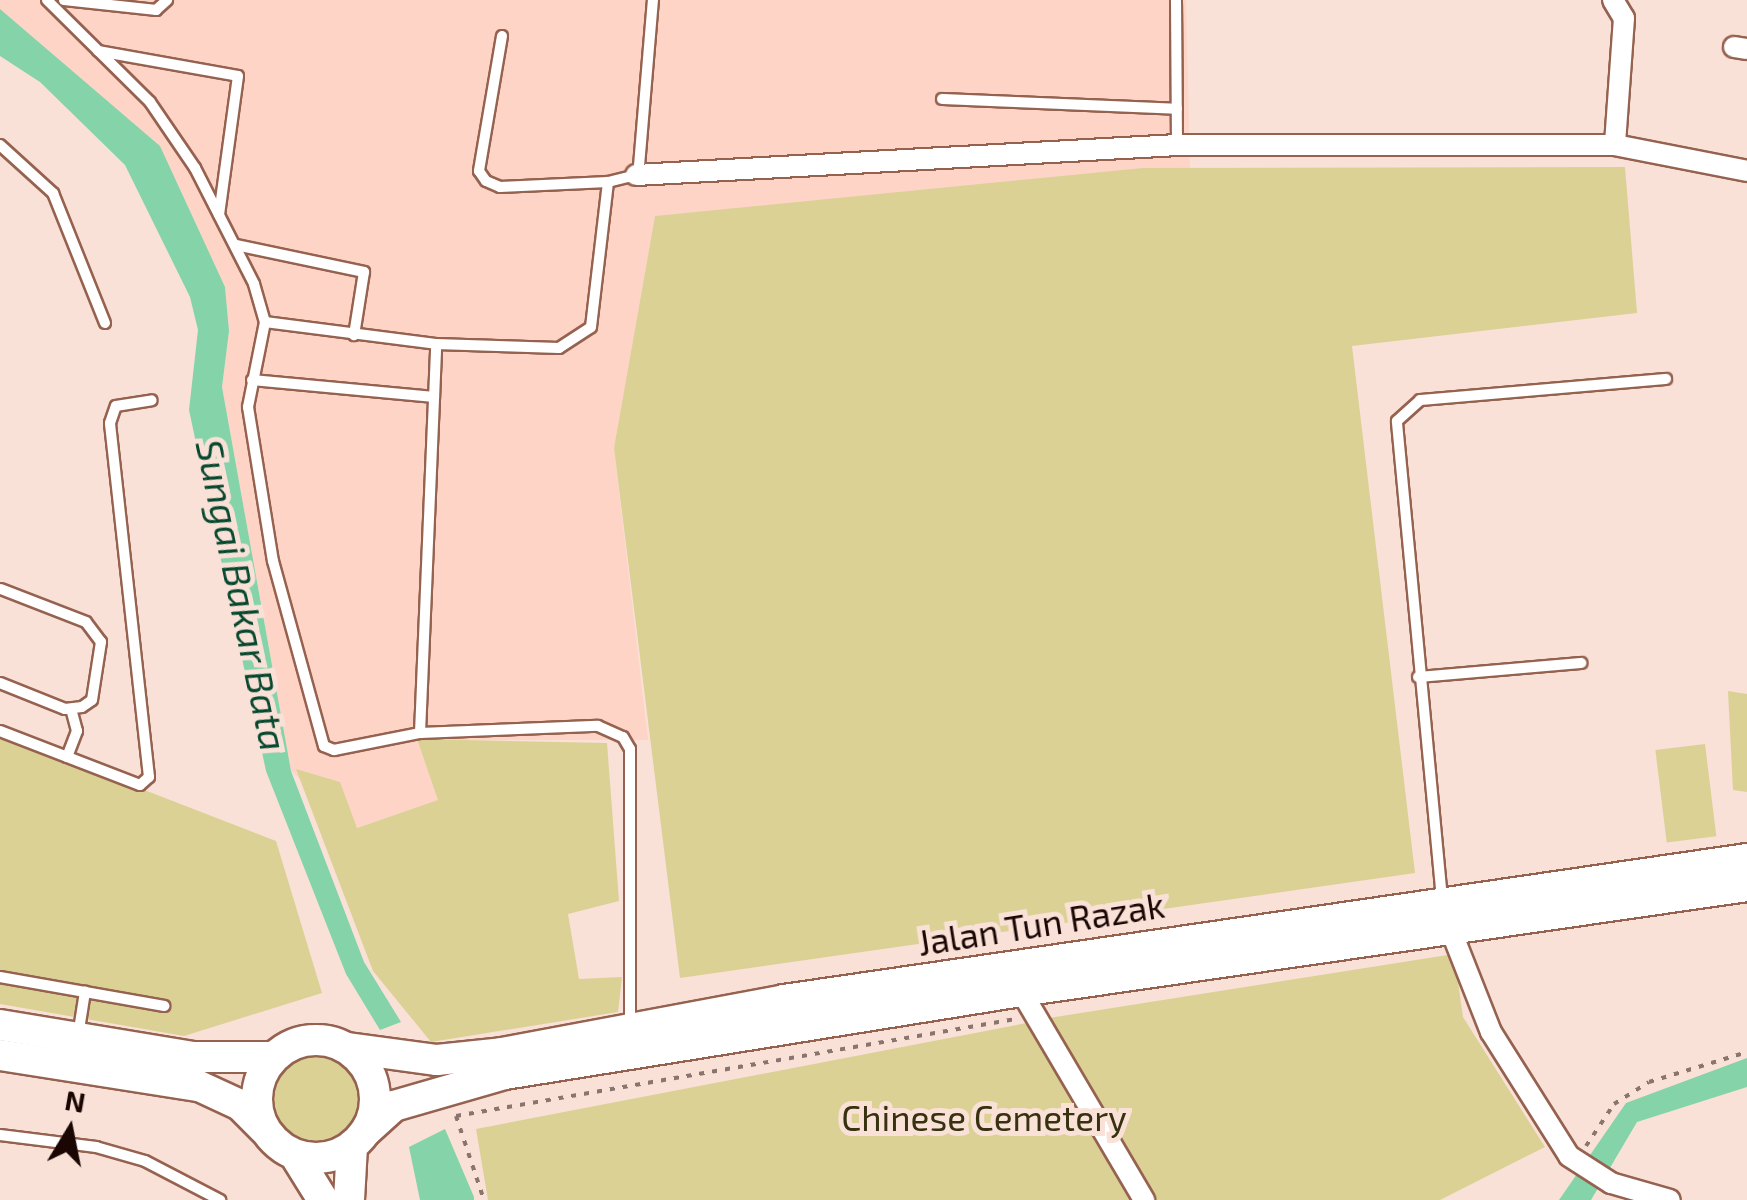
<!DOCTYPE html>
<html>
<head>
<meta charset="utf-8">
<style>
	body { margin:0 }
	#map { position:relative; width:1747px; height:1200px; overflow:hidden; background:#f9e1d8; font-family:"Exo 2",sans-serif }
	div>[style] { position:absolute }
	.built>* { inset:0; background:#fdd4c6 }
	.green>* { inset:0; background:#dbd194; transform-origin:0 0 }
	.round { border-radius:50% }
	.water>* { inset:0; background:#84d3a9 }
	.path>* { height:4px; margin-top:-2px; transform-origin:0; background:repeating-linear-gradient(90deg,#8a756e 0 5px,transparent 0 13px) }
	.roads { filter:drop-shadow(2px 0 #966250) drop-shadow(-2px 0 #966250) drop-shadow(0 2px #966250) drop-shadow(0 -2px #966250) }
	.service>* { height:10px; margin:-5px; padding:0 5px; transform-origin:5px; border-radius:5px; background:#fff }
	.minor>* { height:20px; margin:-10px; padding:0 10px; transform-origin:10px; border-radius:10px; background:#fff }
	.secondary>* { height:30px; margin:-15px; padding:0 15px; transform-origin:15px; border-radius:15px; background:#fff }
	.secondary>.ring { margin:-15px; padding:0; box-sizing:content-box; background:none; border:30px solid #fff; border-radius:50% }
	span { translate:-50% -50%; white-space:nowrap; text-align:center; line-height:1.15; -webkit-text-stroke:10px #f9e1d8; paint-order:stroke }
	.street-label { font-size:35px; color:#1a0703 }
	.park-label { font-size:35px; color:#36310e }
	.water-label { font-size:38px; color:#07482e; font-style:italic }
	.north { position:absolute; left:20px; top:1080px; width:100px; height:100px; -webkit-text-stroke:8px #f9e1d8; paint-order:stroke; rotate:10deg; font-size:28px; font-weight:700; line-height:40px; text-align:center; color:#1a0703 }
	.north::after { content:''; display:block; margin:auto; width:35px; height:45px; background:#1a0703; clip-path:polygon(50% 0,100% 100%,50% 72%,0 100%) }
</style>
</head>
<body>
<div id="map">
	<div class="built">
		<div style="clip-path:polygon(0 0,1186px 0,1190px 168px,655px 216px,614px 448px,648px 740px,417px 740px,439px 800px,356px 828px,291px 771px,222px 387px,229px 331px,225px 287px,160px 146px,0 9px)"></div>
	</div>
	<div class="green">
		<div style="clip-path:polygon(1625px 167px,1637px 313px,1352px 346px,1415px 873px,680px 978px,614px 448px,655px 216px,1143px 168px)"></div>
		<div style="clip-path:polygon(1728px 691px,1747px 694px,1747px 792px,1733px 790px)"></div>
		<div style="clip-path:polygon(0 734px,276px 841px,322px 993px,184px 1036px,0 1004px)"></div>
		<div style="clip-path:polygon(417px 739px,607px 743px,619px 901px,568px 914px,579px 979px,622px 977px,618px 1012px,431px 1042px,373px 971px,296px 769px,340px 782px,357px 828px,438px 800px)"></div>
		<div style="left:1705px;top:744px;width:93px;height:50px;rotate:83deg"></div>
		<div style="clip-path:polygon(1454px 954px,1463px 1017px,1545px 1147px,1440px 1200px,1156px 1200px,1049px 1018px)"></div>
		<div style="clip-path:polygon(1027px 1023px,1132px 1200px,488px 1200px,476px 1129px)"></div>
		<div class="round" style="left:265px;top:1049px;width:100px;height:100px"></div>
	</div>
	<div class="water">
		<div style="clip-path:polygon(0 9px,160px 146px,225px 287px,229px 331px,222px 387px,291px 771px,364px 962px,401px 1022px,380px 1030px,346px 974px,266px 771px,189px 410px,198px 330px,190px 297px,125px 165px,40px 82px,0 56px)"></div>
		<div style="clip-path:polygon(1747px 1058px,1747px 1087px,1637px 1122px,1591px 1200px,1559px 1200px,1626px 1103px)"></div>
		<div style="clip-path:polygon(445px 1129px,474px 1197px,474px 1200px,420px 1200px,409px 1147px)"></div>
	</div>
	<div class="path">
		<div style="left:456px;top:1116px;width:568px;rotate:-9.83deg"></div>
		<div style="left:456px;top:1116px;width:89px;rotate:71.6deg"></div>
		<div style="left:1586px;top:1146px;width:50px;rotate:-56.3deg"></div>
		<div style="left:1614px;top:1104px;width:41px;rotate:-32.2deg"></div>
		<div style="left:1649px;top:1082px;width:102px;rotate:-17deg"></div>
	</div>
	<div class="roads">
		<div class="service">
			<div style="left:47px;top:0;width:145px;rotate:44.7deg"></div>
			<div style="left:150px;top:102px;width:80px;rotate:55.7deg"></div>
			<div style="left:195px;top:168px;width:130px;rotate:63deg"></div>
			<div style="left:254px;top:284px;width:40px;rotate:74deg"></div>
			<div style="left:265px;top:322px;width:87px;rotate:101.3deg"></div>
			<div style="left:248px;top:407px;width:156px;rotate:80.8deg"></div>
			<div style="left:273px;top:561px;width:192px;rotate:74.6deg"></div>
			<div style="left:324px;top:746px;width:11px;rotate:22deg"></div>
			<div style="left:334px;top:750px;width:88px;rotate:-11.2deg"></div>
			<div style="left:420px;top:733px;width:178px;rotate:-2.3deg"></div>
			<div style="left:598px;top:726px;width:27px;rotate:24deg"></div>
			<div style="left:623px;top:737px;width:14px;rotate:60deg"></div>
			<div style="left:630px;top:749px;width:276px;rotate:90deg"></div>
			<div style="left:64px;top:0;width:93px;rotate:6.2deg"></div>
			<div style="left:156px;top:10px;width:15px;rotate:-42deg"></div>
			<div style="left:1176px;top:0;width:144px;rotate:89.6deg"></div>
			<div style="left:502px;top:36px;width:137px;rotate:99.7deg"></div>
			<div style="left:479px;top:171px;width:12px;rotate:55deg"></div>
			<div style="left:486px;top:181px;width:15px;rotate:23deg"></div>
			<div style="left:500px;top:187px;width:108px;rotate:-2.7deg"></div>
			<div style="left:608px;top:182px;width:29px;rotate:-14deg"></div>
			<div style="left:636px;top:175px;width:9px;rotate:-72deg"></div>
			<div style="left:639px;top:166px;width:167px;rotate:-85.2deg"></div>
			<div style="left:98px;top:51px;width:142px;rotate:10.1deg"></div>
			<div style="left:238px;top:76px;width:140px;rotate:97.8deg"></div>
			<div style="left:942px;top:99px;width:235px;rotate:2.4deg"></div>
			<div style="left:0;top:145px;width:72px;rotate:42.2deg"></div>
			<div style="left:53px;top:193px;width:140px;rotate:68.2deg"></div>
			<div style="left:236px;top:245px;width:131px;rotate:11.9deg"></div>
			<div style="left:364px;top:272px;width:64px;rotate:99deg"></div>
			<div style="left:265px;top:322px;width:172px;rotate:7.3deg"></div>
			<div style="left:436px;top:344px;width:123px;rotate:1.9deg"></div>
			<div style="left:559px;top:348px;width:38px;rotate:-33deg"></div>
			<div style="left:591px;top:327px;width:146px;rotate:-83.3deg"></div>
			<div style="left:252px;top:380px;width:183px;rotate:5.3deg"></div>
			<div style="left:1418px;top:677px;width:164px;rotate:-4.9deg"></div>
			<div style="left:0;top:683px;width:70px;rotate:21.8deg"></div>
			<div style="left:65px;top:709px;width:17px;rotate:-7deg"></div>
			<div style="left:82px;top:707px;width:12px;rotate:-35deg"></div>
			<div style="left:92px;top:700px;width:59px;rotate:-81.2deg"></div>
			<div style="left:101px;top:642px;width:25px;rotate:-127deg"></div>
			<div style="left:86px;top:622px;width:91px;rotate:-158.8deg"></div>
			<div style="left:0;top:731px;width:150px;rotate:21.1deg"></div>
			<div style="left:140px;top:785px;width:12px;rotate:-42deg"></div>
			<div style="left:149px;top:777px;width:356px;rotate:-96.3deg"></div>
			<div style="left:110px;top:423px;width:18px;rotate:-71deg"></div>
			<div style="left:116px;top:406px;width:36px;rotate:-9deg"></div>
			<div style="left:420px;top:733px;width:389px;rotate:-87.6deg"></div>
			<div style="left:67px;top:757px;width:28px;rotate:-69deg"></div>
			<div style="left:77px;top:731px;width:23px;rotate:-105deg"></div>
			<div style="left:1442px;top:899px;width:480px;rotate:-95.4deg"></div>
			<div style="left:1397px;top:421px;width:31px;rotate:-42deg"></div>
			<div style="left:1420px;top:400px;width:247px;rotate:-4.9deg"></div>
			<div style="left:0;top:977px;width:167px;rotate:10deg"></div>
			<div style="left:78px;top:1036px;width:45px;rotate:-81deg"></div>
			<div style="left:0;top:1135px;width:97px;rotate:7.1deg"></div>
			<div style="left:96px;top:1147px;width:51px;rotate:15.9deg"></div>
			<div style="left:145px;top:1161px;width:85px;rotate:27.5deg"></div>
		</div>
		<div class="minor">
			<div style="left:1613px;top:0;width:21px;rotate:59deg"></div>
			<div style="left:1624px;top:18px;width:127px;rotate:94.1deg"></div>
			<div style="left:1734px;top:47px;width:13px;rotate:9deg"></div>
			<div style="left:636px;top:175px;width:542px;rotate:-3.17deg"></div>
			<div style="left:1177px;top:145px;width:438px"></div>
			<div style="left:1615px;top:145px;width:135px;rotate:11.1deg"></div>
			<div style="left:1450px;top:928px;width:112px;rotate:68.5deg"></div>
			<div style="left:1491px;top:1032px;width:146px;rotate:57.8deg"></div>
			<div style="left:1569px;top:1156px;width:50px;rotate:32.7deg"></div>
			<div style="left:1611px;top:1183px;width:61px;rotate:16.1deg"></div>
			<div style="left:1021px;top:991px;width:243px;rotate:59.5deg"></div>
		</div>
		<div class="secondary">
			<div style="left:0;top:1025px;width:196px;rotate:9.4deg"></div>
			<div style="left:193px;top:1057px;width:80px"></div>
			<div class="ring" style="left:257px;top:1040px;width:88px;height:88px"></div>
			<div style="left:348px;top:1048px;width:90px;rotate:7.7deg"></div>
			<div style="left:437px;top:1060px;width:65px;rotate:-6.1deg"></div>
			<div style="left:502px;top:1053px;width:287px;rotate:-10.6deg"></div>
			<div style="left:784px;top:1000px;width:973px;rotate:-8.33deg"></div>
			<div style="left:0;top:1055px;width:201px;rotate:8.9deg"></div>
			<div style="left:199px;top:1086px;width:45px;rotate:24.9deg"></div>
			<div style="left:240px;top:1105px;width:33px;rotate:45deg"></div>
			<div style="left:365px;top:1132px;width:39px;rotate:-42deg"></div>
			<div style="left:394px;top:1106px;width:116px;rotate:-16.1deg"></div>
			<div style="left:505px;top:1074px;width:523px;rotate:-9.14deg"></div>
			<div style="left:1021px;top:991px;width:734px;rotate:-8.23deg"></div>
			<div style="left:295px;top:1155px;width:53px;rotate:58.1deg"></div>
			<div style="left:349px;top:1200px;width:54px;rotate:-86.8deg"></div>
		</div>
	</div>
	<div class="street-label">
		<span style="left:1041px;top:923px;rotate:-9deg">Jalan Tun Razak</span>
	</div>
	<div class="park-label">
		<span style="left:984px;top:1117px">Chinese Cemetery</span>
	</div>
	<div class="water-label">
		<span style="left:242px;top:595px;rotate:78deg">Sungai Bakar Bata</span>
	</div>
	<div class="north">N</div>
</div>
</body>
</html>
